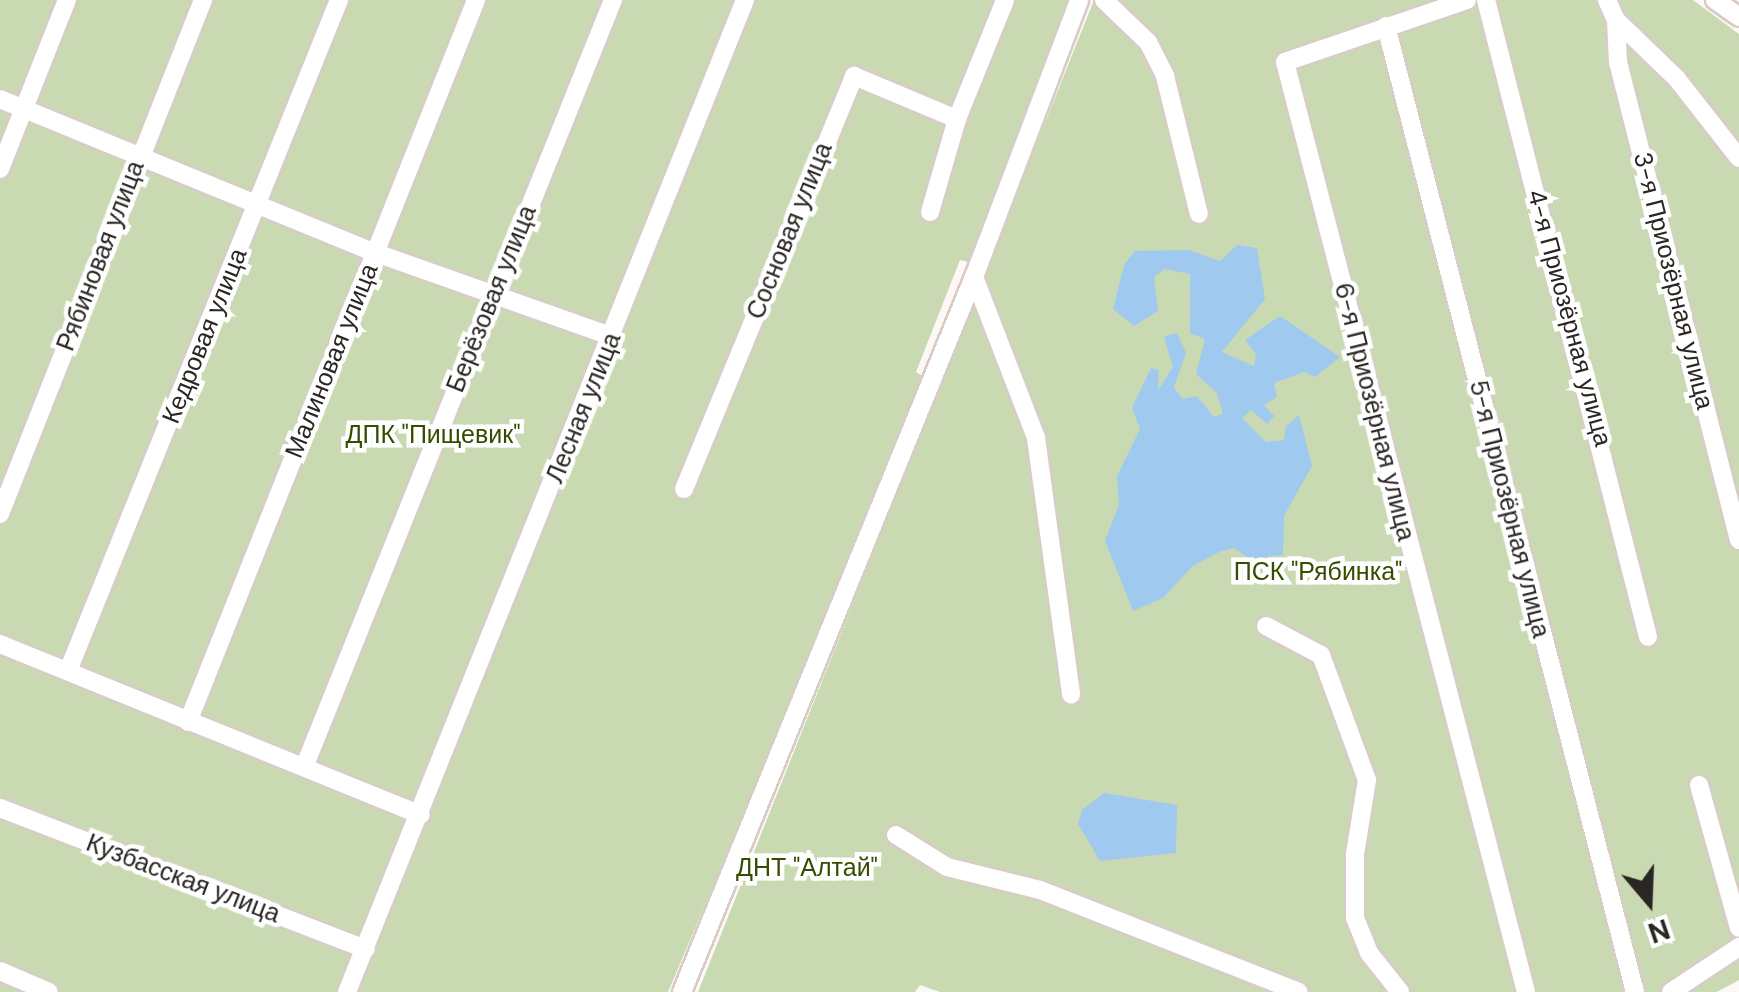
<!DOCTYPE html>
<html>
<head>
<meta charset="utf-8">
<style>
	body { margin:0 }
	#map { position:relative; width:1739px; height:992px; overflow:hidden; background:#fdf8f5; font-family:"DM Sans",sans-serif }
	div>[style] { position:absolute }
	.green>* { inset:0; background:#c9dab3 }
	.water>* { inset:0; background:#9fc9ef }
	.roads { filter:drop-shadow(2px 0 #d8ccc5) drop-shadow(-2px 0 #d8ccc5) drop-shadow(0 2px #d8ccc5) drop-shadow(0 -2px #d8ccc5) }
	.minor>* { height:18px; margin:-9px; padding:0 9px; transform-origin:9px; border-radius:9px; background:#fff }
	span { translate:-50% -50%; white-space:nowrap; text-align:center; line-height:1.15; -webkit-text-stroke:9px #fff; paint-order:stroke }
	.street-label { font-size:25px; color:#2a2623 }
	.park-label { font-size:25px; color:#364d00 }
	.north { position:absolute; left:1599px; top:852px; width:100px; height:100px; -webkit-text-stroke:8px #fff; paint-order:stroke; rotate:161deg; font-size:28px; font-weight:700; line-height:40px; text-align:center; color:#2a2623 }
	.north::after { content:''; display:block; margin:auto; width:35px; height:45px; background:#2a2623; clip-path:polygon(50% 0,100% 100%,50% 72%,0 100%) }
</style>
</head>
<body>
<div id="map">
	<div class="green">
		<div style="clip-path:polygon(0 0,1074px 0,968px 262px,960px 260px,916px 372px,923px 376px,828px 616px,668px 992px,0 992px)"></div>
		<div style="clip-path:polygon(1094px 0,1693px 0,1739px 34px,1739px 980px,1717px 992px,940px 992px,920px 985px,915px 992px,698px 992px)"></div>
	</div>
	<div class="water">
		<div style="clip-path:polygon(1237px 245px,1257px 248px,1265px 299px,1222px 352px,1254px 366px,1256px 354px,1245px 340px,1280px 316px,1340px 357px,1315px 377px,1304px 372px,1274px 383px,1277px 397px,1264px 405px,1274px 416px,1267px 424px,1251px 410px,1242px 418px,1266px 442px,1284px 440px,1286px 426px,1299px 415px,1312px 466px,1284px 516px,1283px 555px,1250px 559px,1234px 548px,1219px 552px,1193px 566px,1163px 598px,1133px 611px,1105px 541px,1119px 505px,1117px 476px,1140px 429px,1132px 408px,1151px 368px,1159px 370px,1158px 390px,1173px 367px,1164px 337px,1177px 333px,1186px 353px,1174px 387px,1182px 399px,1197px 396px,1214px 417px,1223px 414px,1217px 393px,1196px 374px,1205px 339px,1190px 333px,1190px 274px,1165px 269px,1154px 277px,1158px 311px,1134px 326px,1113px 309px,1124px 265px,1135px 251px,1189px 250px,1220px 261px)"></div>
		<div style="clip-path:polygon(1104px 793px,1177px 805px,1176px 853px,1100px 861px,1078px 824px,1082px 810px)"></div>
	</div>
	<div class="roads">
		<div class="minor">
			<div style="left:1104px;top:0;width:61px;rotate:43.7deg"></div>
			<div style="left:1148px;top:42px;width:38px;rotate:63deg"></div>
			<div style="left:1165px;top:76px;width:142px;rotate:76.2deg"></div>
			<div style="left:1467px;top:0;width:192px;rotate:161.2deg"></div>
			<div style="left:1285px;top:62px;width:961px;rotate:75.47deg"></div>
			<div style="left:1486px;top:0;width:657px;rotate:75.73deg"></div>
			<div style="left:1607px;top:0;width:22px;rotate:66deg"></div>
			<div style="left:1616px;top:20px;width:85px;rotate:44deg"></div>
			<div style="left:1677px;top:79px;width:100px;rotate:51.9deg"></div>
			<div style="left:1715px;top:0;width:29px;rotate:35deg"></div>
			<div style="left:1616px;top:20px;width:42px;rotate:87.3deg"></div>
			<div style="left:1618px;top:62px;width:493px;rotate:75.8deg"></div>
			<div style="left:1386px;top:26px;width:998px;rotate:75.55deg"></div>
			<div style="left:0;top:99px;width:406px;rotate:22.3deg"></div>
			<div style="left:376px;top:253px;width:251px;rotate:19.5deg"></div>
			<div style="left:0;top:169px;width:182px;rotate:-68.4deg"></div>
			<div style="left:930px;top:212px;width:97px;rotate:-73.8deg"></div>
			<div style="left:957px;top:119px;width:128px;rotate:-68deg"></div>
			<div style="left:974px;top:277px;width:173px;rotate:68.9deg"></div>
			<div style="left:1036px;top:438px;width:259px;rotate:82.2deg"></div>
			<div style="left:684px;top:489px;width:447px;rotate:-67.6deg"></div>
			<div style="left:854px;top:76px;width:112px;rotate:22.7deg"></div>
			<div style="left:0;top:514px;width:553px;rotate:-68.45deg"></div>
			<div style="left:1266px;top:626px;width:62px;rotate:27.8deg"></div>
			<div style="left:1321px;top:655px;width:133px;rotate:69.8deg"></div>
			<div style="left:1367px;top:780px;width:75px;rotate:99.2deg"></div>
			<div style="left:1355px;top:854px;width:64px;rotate:90deg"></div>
			<div style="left:1355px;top:918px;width:38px;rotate:68deg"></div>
			<div style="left:1369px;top:953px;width:50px;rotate:51.5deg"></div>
			<div style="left:0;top:644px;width:454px;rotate:22.1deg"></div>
			<div style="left:68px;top:671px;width:724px;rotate:-68.01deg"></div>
			<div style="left:188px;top:722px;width:777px;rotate:-68.25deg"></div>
			<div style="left:305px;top:765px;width:825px;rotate:-68.07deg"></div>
			<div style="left:1699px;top:785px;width:148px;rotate:74.4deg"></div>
			<div style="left:0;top:808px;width:392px;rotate:21.1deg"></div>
			<div style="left:896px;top:835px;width:60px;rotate:32.1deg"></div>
			<div style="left:947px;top:867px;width:96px;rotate:13.9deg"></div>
			<div style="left:1040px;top:890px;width:278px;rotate:21.5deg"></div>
			<div style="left:0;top:971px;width:53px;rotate:23.2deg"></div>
			<div style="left:347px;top:992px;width:1069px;rotate:-68.14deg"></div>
			<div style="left:682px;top:992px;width:772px;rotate:-67.79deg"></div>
			<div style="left:974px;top:277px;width:296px;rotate:-69.2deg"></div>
			<div style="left:1671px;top:992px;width:82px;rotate:-33.5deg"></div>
		</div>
	</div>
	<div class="street-label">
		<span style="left:790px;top:231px;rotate:-68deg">Сосновая улица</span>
		<span style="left:101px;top:256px;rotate:-69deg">Рябиновая улица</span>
		<span style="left:1673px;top:281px;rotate:76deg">3-я Приозёрная улица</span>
		<span style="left:492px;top:299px;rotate:-68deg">Берёзовая улица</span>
		<span style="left:1569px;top:318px;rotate:75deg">4-я Приозёрная улица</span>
		<span style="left:205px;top:336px;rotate:-68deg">Кедровая улица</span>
		<span style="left:332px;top:361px;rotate:-68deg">Малиновая улица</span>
		<span style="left:584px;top:408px;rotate:-68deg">Лесная улица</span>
		<span style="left:1374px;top:412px;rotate:76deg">6-я Приозёрная улица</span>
		<span style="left:1509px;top:509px;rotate:76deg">5-я Приозёрная улица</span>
		<span style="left:183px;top:879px;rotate:21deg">Кузбасская улица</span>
	</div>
	<div class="park-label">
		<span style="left:433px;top:435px">ДПК "Пищевик"</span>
		<span style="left:1318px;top:572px">ПСК "Рябинка"</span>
		<span style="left:807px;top:868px">ДНТ "Алтай"</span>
	</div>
	<div class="north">N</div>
</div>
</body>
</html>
